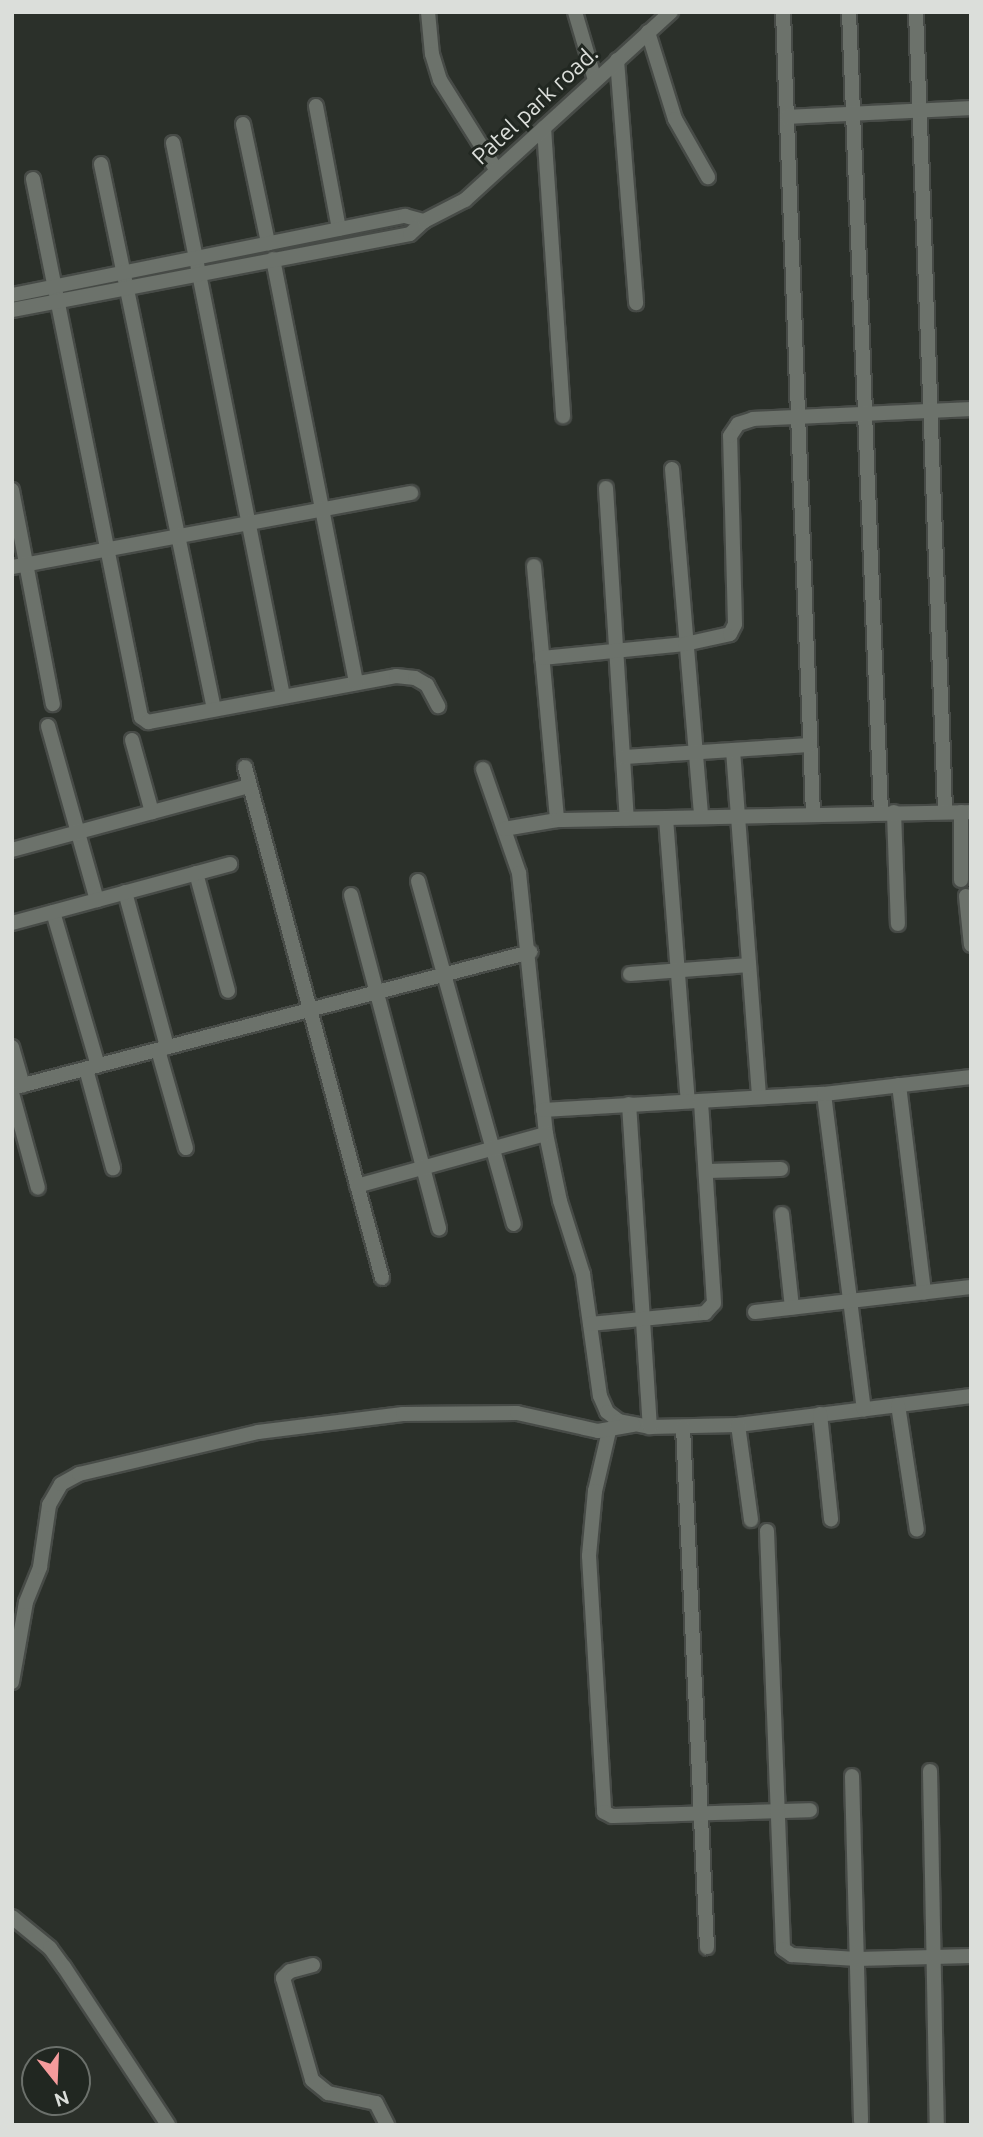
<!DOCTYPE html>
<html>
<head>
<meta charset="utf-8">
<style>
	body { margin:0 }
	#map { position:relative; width:983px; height:2137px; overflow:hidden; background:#2b302a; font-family:Ubuntu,sans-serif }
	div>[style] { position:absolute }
	.roads { filter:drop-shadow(2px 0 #474b47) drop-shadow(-2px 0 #474b47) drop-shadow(0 2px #474b47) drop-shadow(0 -2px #474b47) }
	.minor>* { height:14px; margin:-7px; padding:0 7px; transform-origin:7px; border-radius:7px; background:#6c726b }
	span { translate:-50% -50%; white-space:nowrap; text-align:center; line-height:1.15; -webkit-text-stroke:6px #212721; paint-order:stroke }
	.street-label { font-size:23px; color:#dbdeda }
	.frame { position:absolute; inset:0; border:14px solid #dbdeda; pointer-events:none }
	.north { position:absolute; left:21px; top:2046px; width:70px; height:70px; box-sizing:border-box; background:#212721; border:2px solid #6b706b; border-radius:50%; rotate:162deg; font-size:19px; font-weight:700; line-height:28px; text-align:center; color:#dbdeda }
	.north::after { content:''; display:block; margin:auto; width:24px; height:32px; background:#f59b9c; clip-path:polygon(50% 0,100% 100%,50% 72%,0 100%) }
</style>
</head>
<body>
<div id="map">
	<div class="roads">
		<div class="minor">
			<div style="left:428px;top:12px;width:42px;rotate:84.6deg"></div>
			<div style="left:432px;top:54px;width:27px;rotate:73deg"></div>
			<div style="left:440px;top:80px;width:107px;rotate:57.9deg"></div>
			<div style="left:575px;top:12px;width:71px;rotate:73.6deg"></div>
			<div style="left:783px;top:12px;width:802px;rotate:87.86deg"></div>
			<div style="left:849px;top:12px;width:800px;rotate:87.71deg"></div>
			<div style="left:916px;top:12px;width:800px;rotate:87.92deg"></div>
			<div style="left:648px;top:32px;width:91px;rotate:72.8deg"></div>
			<div style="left:675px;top:119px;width:67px;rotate:60.4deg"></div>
			<div style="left:617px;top:60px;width:244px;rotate:85.5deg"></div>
			<div style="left:316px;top:106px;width:125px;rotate:79.4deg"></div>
			<div style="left:787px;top:117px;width:184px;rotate:-2.8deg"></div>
			<div style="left:243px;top:124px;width:122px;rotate:78.1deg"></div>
			<div style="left:544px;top:128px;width:289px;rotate:86.2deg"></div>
			<div style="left:173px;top:143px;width:564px;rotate:78.75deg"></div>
			<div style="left:101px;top:164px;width:557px;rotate:78.29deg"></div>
			<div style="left:33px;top:179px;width:549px;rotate:78.65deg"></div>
			<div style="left:141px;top:717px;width:9px;rotate:36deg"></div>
			<div style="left:148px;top:722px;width:252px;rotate:-10.5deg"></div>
			<div style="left:396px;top:676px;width:19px;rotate:6deg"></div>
			<div style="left:415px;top:678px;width:14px;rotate:30deg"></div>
			<div style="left:427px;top:685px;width:24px;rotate:62deg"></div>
			<div style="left:273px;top:259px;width:432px;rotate:78.9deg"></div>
			<div style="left:12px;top:295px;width:401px;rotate:-11.4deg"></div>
			<div style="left:405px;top:216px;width:20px;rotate:15deg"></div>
			<div style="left:12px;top:310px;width:405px;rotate:-10.8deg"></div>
			<div style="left:410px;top:234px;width:19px;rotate:-43deg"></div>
			<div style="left:424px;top:221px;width:46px;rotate:-27.1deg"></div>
			<div style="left:465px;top:200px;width:279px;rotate:-42.4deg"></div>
			<div style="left:672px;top:469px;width:349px;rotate:85.2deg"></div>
			<div style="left:606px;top:488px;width:331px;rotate:86.4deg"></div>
			<div style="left:12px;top:490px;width:218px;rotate:79.2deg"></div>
			<div style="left:534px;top:566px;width:255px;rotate:84.8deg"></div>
			<div style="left:12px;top:567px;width:406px;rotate:-10.5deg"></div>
			<div style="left:542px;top:658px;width:144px;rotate:-5.6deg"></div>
			<div style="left:685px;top:644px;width:46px;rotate:-12.5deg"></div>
			<div style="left:730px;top:634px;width:11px;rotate:-63deg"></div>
			<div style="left:735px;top:624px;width:188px;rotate:-91.5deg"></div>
			<div style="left:730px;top:436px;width:14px;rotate:-56deg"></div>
			<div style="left:738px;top:424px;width:16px;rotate:-18deg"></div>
			<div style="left:753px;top:419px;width:218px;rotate:-2.6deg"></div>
			<div style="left:48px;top:726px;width:181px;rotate:74.3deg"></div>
			<div style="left:132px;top:740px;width:75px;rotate:74.5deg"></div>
			<div style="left:733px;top:750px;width:348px;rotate:85.7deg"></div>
			<div style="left:624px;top:757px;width:186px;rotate:-3.7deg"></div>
			<div style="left:245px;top:767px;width:529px;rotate:74.99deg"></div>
			<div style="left:483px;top:769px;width:110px;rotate:70.9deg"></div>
			<div style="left:519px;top:873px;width:262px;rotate:84.1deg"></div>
			<div style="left:546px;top:1134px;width:68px;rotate:78.2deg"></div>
			<div style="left:560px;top:1201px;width:77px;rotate:72.5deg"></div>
			<div style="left:583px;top:1274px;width:123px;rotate:82.1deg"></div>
			<div style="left:600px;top:1396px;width:17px;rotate:66deg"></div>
			<div style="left:607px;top:1412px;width:15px;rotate:37deg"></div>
			<div style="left:619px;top:1421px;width:32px;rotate:11deg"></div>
			<div style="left:650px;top:1427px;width:88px;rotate:-1.3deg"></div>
			<div style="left:738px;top:1425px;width:235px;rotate:-7.1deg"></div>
			<div style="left:894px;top:812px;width:112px;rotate:88deg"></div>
			<div style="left:666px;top:818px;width:284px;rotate:85.6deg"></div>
			<div style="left:504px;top:829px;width:54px;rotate:-9.6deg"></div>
			<div style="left:557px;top:820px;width:414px;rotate:-1.1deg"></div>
			<div style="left:12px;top:850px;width:245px;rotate:-15.1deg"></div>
			<div style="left:196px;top:873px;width:122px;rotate:74.8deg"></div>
			<div style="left:961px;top:880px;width:68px;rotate:-90deg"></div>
			<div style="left:418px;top:881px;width:356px;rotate:74.4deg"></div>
			<div style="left:125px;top:892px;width:161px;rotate:74.8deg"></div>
			<div style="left:351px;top:895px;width:345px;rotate:75.2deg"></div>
			<div style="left:966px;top:896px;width:49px;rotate:84.2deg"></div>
			<div style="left:53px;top:912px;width:160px;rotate:73.7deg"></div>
			<div style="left:12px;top:923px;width:226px;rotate:-15.1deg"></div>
			<div style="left:630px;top:974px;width:119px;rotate:-4.3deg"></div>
			<div style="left:12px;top:1047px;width:40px;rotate:74deg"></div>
			<div style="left:158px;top:1050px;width:102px;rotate:74.1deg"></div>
			<div style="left:86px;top:1069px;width:103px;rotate:74.7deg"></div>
			<div style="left:899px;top:1085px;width:209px;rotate:83.1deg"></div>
			<div style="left:12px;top:1088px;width:536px;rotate:-14.71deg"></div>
			<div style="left:12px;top:1093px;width:98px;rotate:74.7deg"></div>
			<div style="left:824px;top:1094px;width:318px;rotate:82.8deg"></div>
			<div style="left:629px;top:1104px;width:324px;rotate:86.3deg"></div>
			<div style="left:543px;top:1110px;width:281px;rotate:-3.3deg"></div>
			<div style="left:824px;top:1094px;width:148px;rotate:-6.6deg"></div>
			<div style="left:706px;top:1171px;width:75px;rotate:-1.5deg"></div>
			<div style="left:357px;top:1186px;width:196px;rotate:-15.4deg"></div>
			<div style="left:782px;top:1214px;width:94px;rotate:83.9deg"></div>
			<div style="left:755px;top:1312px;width:217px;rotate:-6.6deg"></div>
			<div style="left:590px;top:1324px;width:116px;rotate:-5.5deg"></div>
			<div style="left:705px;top:1313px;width:13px;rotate:-48deg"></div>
			<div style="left:714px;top:1303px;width:202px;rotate:-93.7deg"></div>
			<div style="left:898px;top:1405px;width:126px;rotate:81.4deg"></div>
			<div style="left:820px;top:1414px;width:106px;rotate:84deg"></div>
			<div style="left:738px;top:1425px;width:96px;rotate:82.2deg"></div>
			<div style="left:683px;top:1427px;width:521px;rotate:87.36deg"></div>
			<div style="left:609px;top:1431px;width:62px;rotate:103.1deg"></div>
			<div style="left:595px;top:1491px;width:65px;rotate:95.3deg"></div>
			<div style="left:589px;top:1556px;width:256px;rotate:86.6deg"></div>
			<div style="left:604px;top:1812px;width:9px;rotate:27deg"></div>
			<div style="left:612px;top:1816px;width:198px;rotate:-1.7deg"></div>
			<div style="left:767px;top:1531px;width:418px;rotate:87.8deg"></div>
			<div style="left:783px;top:1949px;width:11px;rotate:34deg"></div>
			<div style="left:792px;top:1955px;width:65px;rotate:3.5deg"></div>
			<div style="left:857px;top:1959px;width:114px;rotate:-1.5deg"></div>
			<div style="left:12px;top:1682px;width:81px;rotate:-80.1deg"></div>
			<div style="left:26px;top:1602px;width:38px;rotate:-68deg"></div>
			<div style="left:40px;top:1567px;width:63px;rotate:-81.7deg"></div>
			<div style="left:49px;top:1505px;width:24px;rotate:-60deg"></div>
			<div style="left:61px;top:1484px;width:21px;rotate:-29deg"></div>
			<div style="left:79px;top:1474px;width:184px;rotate:-13.2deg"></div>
			<div style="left:258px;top:1432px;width:146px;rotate:-7.1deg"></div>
			<div style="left:403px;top:1414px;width:114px;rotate:-0.5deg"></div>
			<div style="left:517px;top:1413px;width:83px;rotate:12.5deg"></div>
			<div style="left:598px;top:1431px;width:36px;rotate:-10deg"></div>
			<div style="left:930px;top:1771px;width:352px;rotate:88.9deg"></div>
			<div style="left:852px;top:1776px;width:345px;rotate:88.5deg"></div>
			<div style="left:12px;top:1917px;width:49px;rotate:39.2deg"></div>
			<div style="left:50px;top:1948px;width:24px;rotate:54deg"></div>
			<div style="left:64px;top:1967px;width:189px;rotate:56.6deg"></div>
			<div style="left:313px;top:1965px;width:24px;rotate:165deg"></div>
			<div style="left:290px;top:1971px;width:10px;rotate:135deg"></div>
			<div style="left:283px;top:1978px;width:106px;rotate:74.1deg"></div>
			<div style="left:312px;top:2080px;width:21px;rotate:39deg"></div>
			<div style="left:328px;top:2093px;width:49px;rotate:11.8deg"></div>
			<div style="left:376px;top:2103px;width:25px;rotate:63deg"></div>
		</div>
	</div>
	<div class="street-label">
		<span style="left:535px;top:105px;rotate:-43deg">Patel park road.</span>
	</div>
	<div class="frame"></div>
	<div class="north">N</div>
</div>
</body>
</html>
